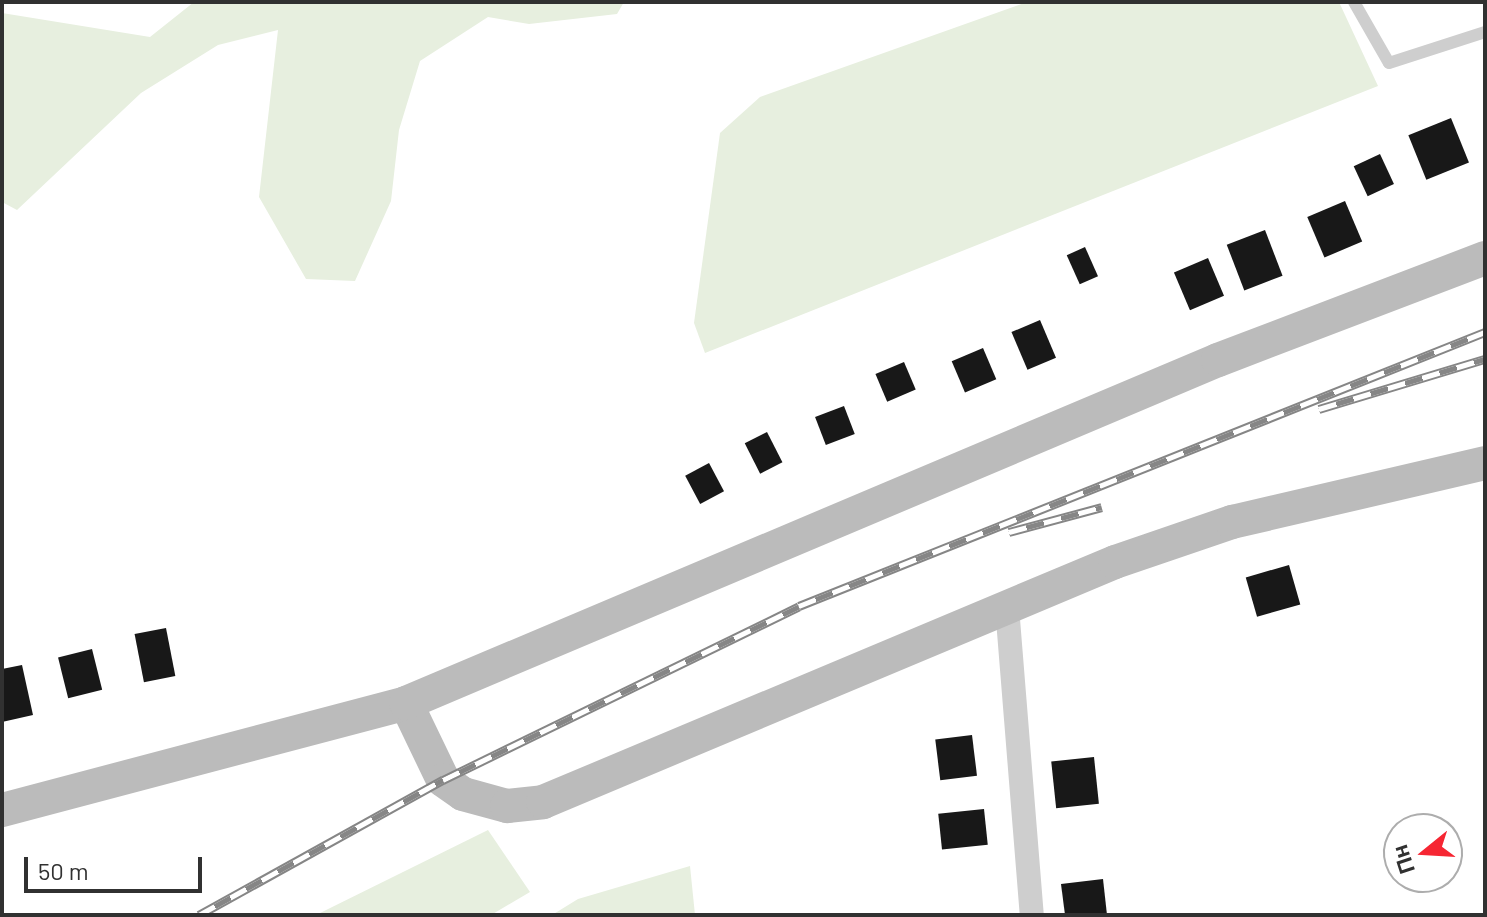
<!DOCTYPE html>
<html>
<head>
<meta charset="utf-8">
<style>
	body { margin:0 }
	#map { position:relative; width:1487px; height:917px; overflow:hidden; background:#fff; font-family:Barlow,sans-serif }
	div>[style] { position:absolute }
	.green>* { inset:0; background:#e7efdf }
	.building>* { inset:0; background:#181818; transform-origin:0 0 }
	.lane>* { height:12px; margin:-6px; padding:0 6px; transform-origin:6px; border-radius:6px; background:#cecece }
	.street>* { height:24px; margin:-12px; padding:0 12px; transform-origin:12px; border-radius:12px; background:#cecece }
	.secondary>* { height:34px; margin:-17px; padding:0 17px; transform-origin:17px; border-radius:17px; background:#bbb }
	.rail>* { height:9px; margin-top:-4.5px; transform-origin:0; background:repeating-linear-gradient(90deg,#fff 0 18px,#868686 0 36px); box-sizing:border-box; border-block:2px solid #868686 }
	span { translate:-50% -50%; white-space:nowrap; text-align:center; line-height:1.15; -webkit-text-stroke:8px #fff; paint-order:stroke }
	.frame { position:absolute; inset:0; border:4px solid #313131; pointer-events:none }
	.north { position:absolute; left:1383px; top:813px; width:80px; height:80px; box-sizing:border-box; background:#fff; border:2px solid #adadad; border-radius:50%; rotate:252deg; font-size:22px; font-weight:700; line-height:32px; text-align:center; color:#313131 }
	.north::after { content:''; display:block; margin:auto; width:28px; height:36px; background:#f62633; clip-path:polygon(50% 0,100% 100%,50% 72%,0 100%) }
	.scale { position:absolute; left:24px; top:857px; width:178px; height:36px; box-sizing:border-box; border:4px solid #313131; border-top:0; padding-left:10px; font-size:24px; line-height:28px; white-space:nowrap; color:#313131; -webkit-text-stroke:6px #fff; paint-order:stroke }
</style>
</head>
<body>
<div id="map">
	<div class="green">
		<div style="clip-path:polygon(194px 2px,624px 2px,617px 14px,529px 24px,488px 17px,420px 61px,399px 130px,391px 201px,355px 281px,306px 279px,259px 197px,278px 30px,218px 45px,141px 93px,17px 210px,2px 202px,2px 13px,150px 37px)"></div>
		<div style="clip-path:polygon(1027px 2px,1339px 2px,1378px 86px,705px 353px,694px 323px,720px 133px,760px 97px)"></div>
		<div style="clip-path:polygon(488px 830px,530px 892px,491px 915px,316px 915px)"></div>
		<div style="clip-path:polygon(690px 866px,695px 915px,552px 915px,578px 899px)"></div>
	</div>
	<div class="building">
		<div style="left:1451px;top:118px;width:48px;height:46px;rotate:68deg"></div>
		<div style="left:1380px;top:154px;width:33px;height:29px;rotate:65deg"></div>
		<div style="left:1345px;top:201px;width:44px;height:41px;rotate:67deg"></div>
		<div style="left:1265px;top:230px;width:49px;height:41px;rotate:69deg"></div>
		<div style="left:1085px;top:247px;width:32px;height:20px;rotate:66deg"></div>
		<div style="left:1208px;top:258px;width:41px;height:37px;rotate:67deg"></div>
		<div style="left:1040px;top:320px;width:41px;height:31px;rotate:67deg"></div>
		<div style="left:983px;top:348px;width:34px;height:34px;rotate:67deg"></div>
		<div style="left:904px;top:362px;width:30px;height:31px;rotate:67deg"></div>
		<div style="left:844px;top:406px;width:30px;height:31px;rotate:69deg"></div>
		<div style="left:767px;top:432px;width:34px;height:25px;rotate:63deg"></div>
		<div style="left:709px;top:463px;width:32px;height:27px;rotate:62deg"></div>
		<div style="left:1289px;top:565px;width:41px;height:45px;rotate:74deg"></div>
		<div style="left:166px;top:628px;width:49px;height:32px;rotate:79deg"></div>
		<div style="left:92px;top:649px;width:42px;height:35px;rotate:76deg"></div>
		<div style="clip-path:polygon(22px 665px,33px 715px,2px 722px,2px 669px)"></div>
		<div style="left:972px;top:735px;width:41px;height:37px;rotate:83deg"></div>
		<div style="left:1094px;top:757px;width:47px;height:43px;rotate:84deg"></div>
		<div style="left:984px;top:809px;width:36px;height:46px;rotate:84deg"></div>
		<div style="clip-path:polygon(1103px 879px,1107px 915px,1065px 915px,1061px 884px)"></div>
	</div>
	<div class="lane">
		<div style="left:1354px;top:2px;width:70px;rotate:60.2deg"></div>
		<div style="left:1389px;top:63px;width:101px;rotate:-17.9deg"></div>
	</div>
	<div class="street">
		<div style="left:1007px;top:607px;width:309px;rotate:85.4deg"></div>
	</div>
	<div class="secondary">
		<div style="left:406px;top:703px;width:85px;rotate:64.3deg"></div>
		<div style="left:443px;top:780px;width:24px;rotate:35deg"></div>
		<div style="left:463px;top:794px;width:46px;rotate:15.3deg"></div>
		<div style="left:507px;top:806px;width:36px;rotate:-6deg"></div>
		<div style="left:543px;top:802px;width:620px;rotate:-22.76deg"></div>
		<div style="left:1115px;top:562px;width:124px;rotate:-18.9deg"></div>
		<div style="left:1232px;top:522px;width:260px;rotate:-13.1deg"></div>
		<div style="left:2px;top:810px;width:418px;rotate:-14.8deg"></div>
		<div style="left:406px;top:703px;width:881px;rotate:-22.9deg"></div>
		<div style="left:1218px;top:360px;width:286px;rotate:-20.9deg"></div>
	</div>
	<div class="rail">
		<div style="left:1319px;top:409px;width:173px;rotate:-16.8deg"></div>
		<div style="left:1009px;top:532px;width:96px;rotate:-15deg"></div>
		<div style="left:199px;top:915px;width:279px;rotate:-29deg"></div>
		<div style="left:443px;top:780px;width:396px;rotate:-26deg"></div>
		<div style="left:799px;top:606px;width:739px;rotate:-21.77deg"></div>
	</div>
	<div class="frame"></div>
	<div class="north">Пн</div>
	<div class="scale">50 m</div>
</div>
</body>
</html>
